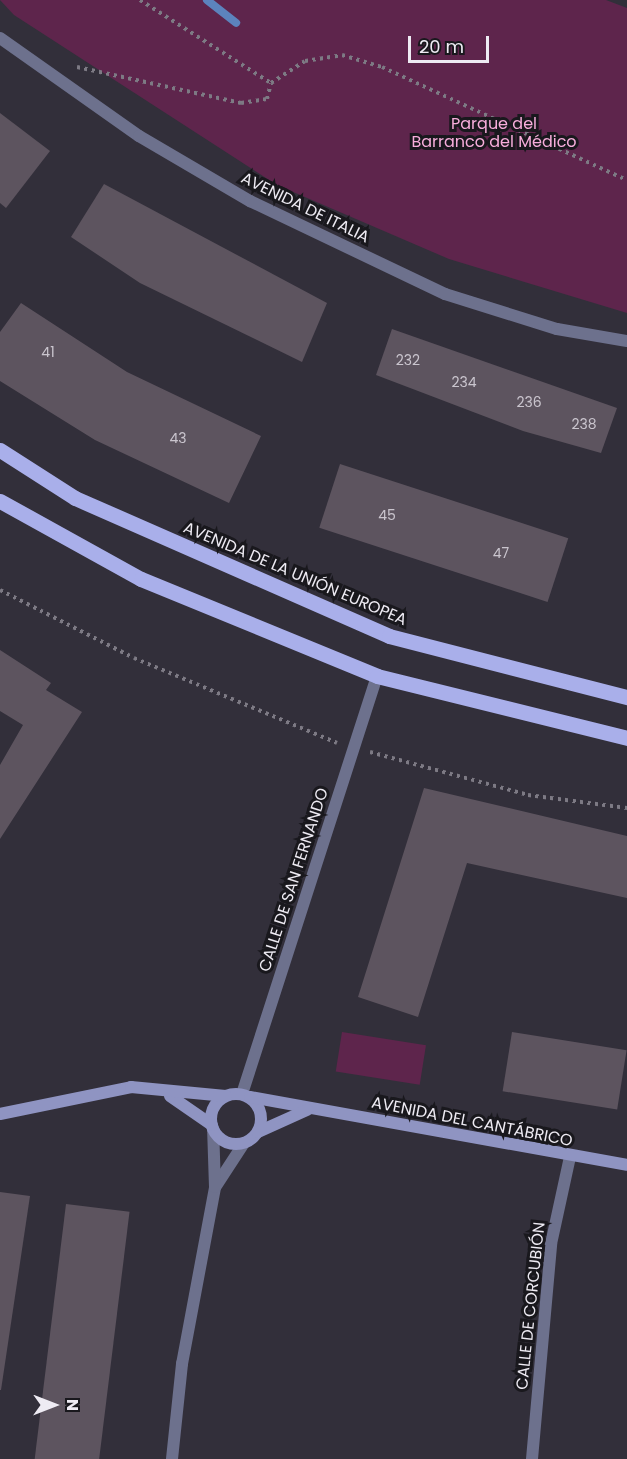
<!DOCTYPE html>
<html>
<head>
<meta charset="utf-8">
<style>
	body { margin:0 }
	#map { position:relative; width:627px; height:1459px; overflow:hidden; background:#322f3a; font-family:Poppins,sans-serif }
	div>[style] { position:absolute }
	.green>* { inset:0; background:#5e254c; transform-origin:0 0 }
	.stream>* { height:8px; margin:-4px; padding:0 4px; transform-origin:4px; border-radius:4px; background:#5c83bd }
	.building>* { inset:0; background:#5d545f; transform-origin:0 0 }
	.path>* { height:4px; margin-top:-2px; transform-origin:0; background:repeating-linear-gradient(90deg,#7d7a84 0 3px,transparent 0 7.5px) }
	.street>* { height:12px; margin:-6px; padding:0 6px; transform-origin:6px; border-radius:6px; background:#6d718d }
	.secondary>* { height:12px; margin:-6px; padding:0 6px; transform-origin:6px; border-radius:6px; background:#8f94c2 }
	.secondary>.ring { margin:-6px; padding:0; box-sizing:content-box; background:none; border:12px solid #8f94c2; border-radius:50% }
	.primary>* { height:15px; margin:-7.5px; padding:0 7.5px; transform-origin:7.5px; border-radius:7.5px; background:#a9afea }
	span { translate:-50% -50%; white-space:nowrap; text-align:center; line-height:1.15; -webkit-text-stroke:6px #19181d; paint-order:stroke }
	.number-label { font-size:14px; color:#cac5ce }
	.number-label span { -webkit-text-stroke-width:0 }
	.park-label { font-size:16px; color:#f7addb }
	.street-label { font-size:16px; color:#eeebf3 }
	.north { position:absolute; left:24px; top:1375px; width:60px; height:60px; -webkit-text-stroke:4px #19181d; paint-order:stroke; rotate:90deg; font-size:16px; font-weight:700; line-height:24px; text-align:center; color:#eeebf3 }
	.north::after { content:''; display:block; margin:auto; width:21px; height:27px; background:#eeebf3; clip-path:polygon(50% 0,100% 100%,50% 72%,0 100%) }
	.scale { position:absolute; left:408px; top:36px; width:81px; height:27px; box-sizing:border-box; border:3px solid #eeebf3; border-top:0; padding-left:8px; font-size:18px; line-height:21px; white-space:nowrap; color:#eeebf3; -webkit-text-stroke:4px #19181d; paint-order:stroke }
</style>
</head>
<body>
<div id="map">
	<div class="green">
		<div style="clip-path:polygon(0 0,606px 0,627px 8px,627px 313px,449px 259px,277px 185px,14px 15px)"></div>
		<div style="left:342px;top:1032px;width:85px;height:40px;rotate:9deg"></div>
	</div>
	<div class="stream">
		<div style="left:207px;top:0;width:37px;rotate:38deg"></div>
	</div>
	<div class="building">
		<div style="clip-path:polygon(0 113px,50px 151px,6px 208px,0 203px)"></div>
		<div style="clip-path:polygon(104px 184px,327px 303px,302px 362px,140px 283px,71px 237px)"></div>
		<div style="clip-path:polygon(21px 303px,127px 372px,261px 436px,229px 503px,95px 440px,0 381px,0 332px)"></div>
		<div style="clip-path:polygon(392px 329px,617px 408px,601px 453px,523px 431px,376px 375px)"></div>
		<div style="left:340px;top:464px;width:240px;height:67px;rotate:18deg"></div>
		<div style="clip-path:polygon(0 650px,51px 683px,46px 690px,82px 712px,0 839px,0 765px,23px 725px,0 711px)"></div>
		<div style="clip-path:polygon(424px 788px,627px 836px,627px 898px,467px 863px,418px 1017px,358px 997px)"></div>
		<div style="left:512px;top:1032px;width:116px;height:60px;rotate:9deg"></div>
		<div style="clip-path:polygon(0 1192px,30px 1196px,1px 1390px,0 1390px)"></div>
		<div style="left:66px;top:1204px;width:64px;height:258px;rotate:7deg"></div>
	</div>
	<div class="path">
		<div style="left:140px;top:0;width:155px;rotate:32.4deg"></div>
		<div style="left:271px;top:83px;width:40px;rotate:-32.9deg"></div>
		<div style="left:305px;top:61px;width:37px;rotate:-9deg"></div>
		<div style="left:342px;top:55px;width:42px;rotate:16.7deg"></div>
		<div style="left:382px;top:67px;width:270px;rotate:24.8deg"></div>
		<div style="left:77px;top:67px;width:168px;rotate:12.4deg"></div>
		<div style="left:241px;top:103px;width:26px;rotate:-9deg"></div>
		<div style="left:267px;top:99px;width:16px;rotate:-76deg"></div>
		<div style="left:0;top:590px;width:150px;rotate:26.9deg"></div>
		<div style="left:134px;top:658px;width:220px;rotate:22.7deg"></div>
		<div style="left:370px;top:752px;width:164px;rotate:15.2deg"></div>
		<div style="left:528px;top:795px;width:100px;rotate:7.5deg"></div>
	</div>
	<div class="street">
		<div style="left:0;top:38px;width:170px;rotate:35.2deg"></div>
		<div style="left:139px;top:136px;width:129px;rotate:30.4deg"></div>
		<div style="left:250px;top:201px;width:216px;rotate:25.5deg"></div>
		<div style="left:445px;top:294px;width:117px;rotate:17.4deg"></div>
		<div style="left:557px;top:329px;width:71px;rotate:9.7deg"></div>
		<div style="left:242px;top:1094px;width:439px;rotate:-72.1deg"></div>
		<div style="left:216px;top:1186px;width:51px;rotate:-56.9deg"></div>
		<div style="left:172px;top:1459px;width:96px;rotate:-84deg"></div>
		<div style="left:182px;top:1364px;width:180px;rotate:-79.4deg"></div>
		<div style="left:215px;top:1187px;width:59px;rotate:-91.9deg"></div>
		<div style="left:532px;top:1459px;width:216px;rotate:-84.9deg"></div>
		<div style="left:551px;top:1244px;width:89px;rotate:-77.7deg"></div>
	</div>
	<div class="secondary">
		<div class="ring" style="left:211px;top:1094px;width:38px;height:38px"></div>
		<div style="left:170px;top:1096px;width:51px;rotate:34.6deg"></div>
		<div style="left:250px;top:1097px;width:383px;rotate:10.2deg"></div>
		<div style="left:0;top:1114px;width:134px;rotate:-11.6deg"></div>
		<div style="left:131px;top:1087px;width:95px;rotate:5.4deg"></div>
		<div style="left:258px;top:1132px;width:54px;rotate:-24.2deg"></div>
	</div>
	<div class="primary">
		<div style="left:0;top:450px;width:89px;rotate:32.6deg"></div>
		<div style="left:75px;top:498px;width:343px;rotate:23.7deg"></div>
		<div style="left:389px;top:636px;width:246px;rotate:14.4deg"></div>
		<div style="left:0;top:501px;width:161px;rotate:29deg"></div>
		<div style="left:141px;top:579px;width:255px;rotate:22.3deg"></div>
		<div style="left:377px;top:676px;width:258px;rotate:13.9deg"></div>
	</div>
	<div class="number-label">
		<span style="left:48px;top:352px">41</span>
		<span style="left:408px;top:360px">232</span>
		<span style="left:464px;top:382px">234</span>
		<span style="left:529px;top:402px">236</span>
		<span style="left:584px;top:424px">238</span>
		<span style="left:178px;top:438px">43</span>
		<span style="left:387px;top:515px">45</span>
		<span style="left:501px;top:553px">47</span>
	</div>
	<div class="park-label">
		<span style="left:494px;top:133px">Parque del<br>Barranco del Médico</span>
	</div>
	<div class="street-label">
		<span style="left:305px;top:208px;rotate:26deg">AVENIDA DE ITALIA</span>
		<span style="left:295px;top:574px;rotate:23deg">AVENIDA DE LA UNIÓN EUROPEA</span>
		<span style="left:294px;top:880px;rotate:-72deg">CALLE DE SAN FERNANDO</span>
		<span style="left:472px;top:1122px;rotate:11deg">AVENIDA DEL CANTÁBRICO</span>
		<span style="left:531px;top:1306px;rotate:-84deg">CALLE DE CORCUBIÓN</span>
	</div>
	<div class="north">N</div>
	<div class="scale">20 m</div>
</div>
</body>
</html>
